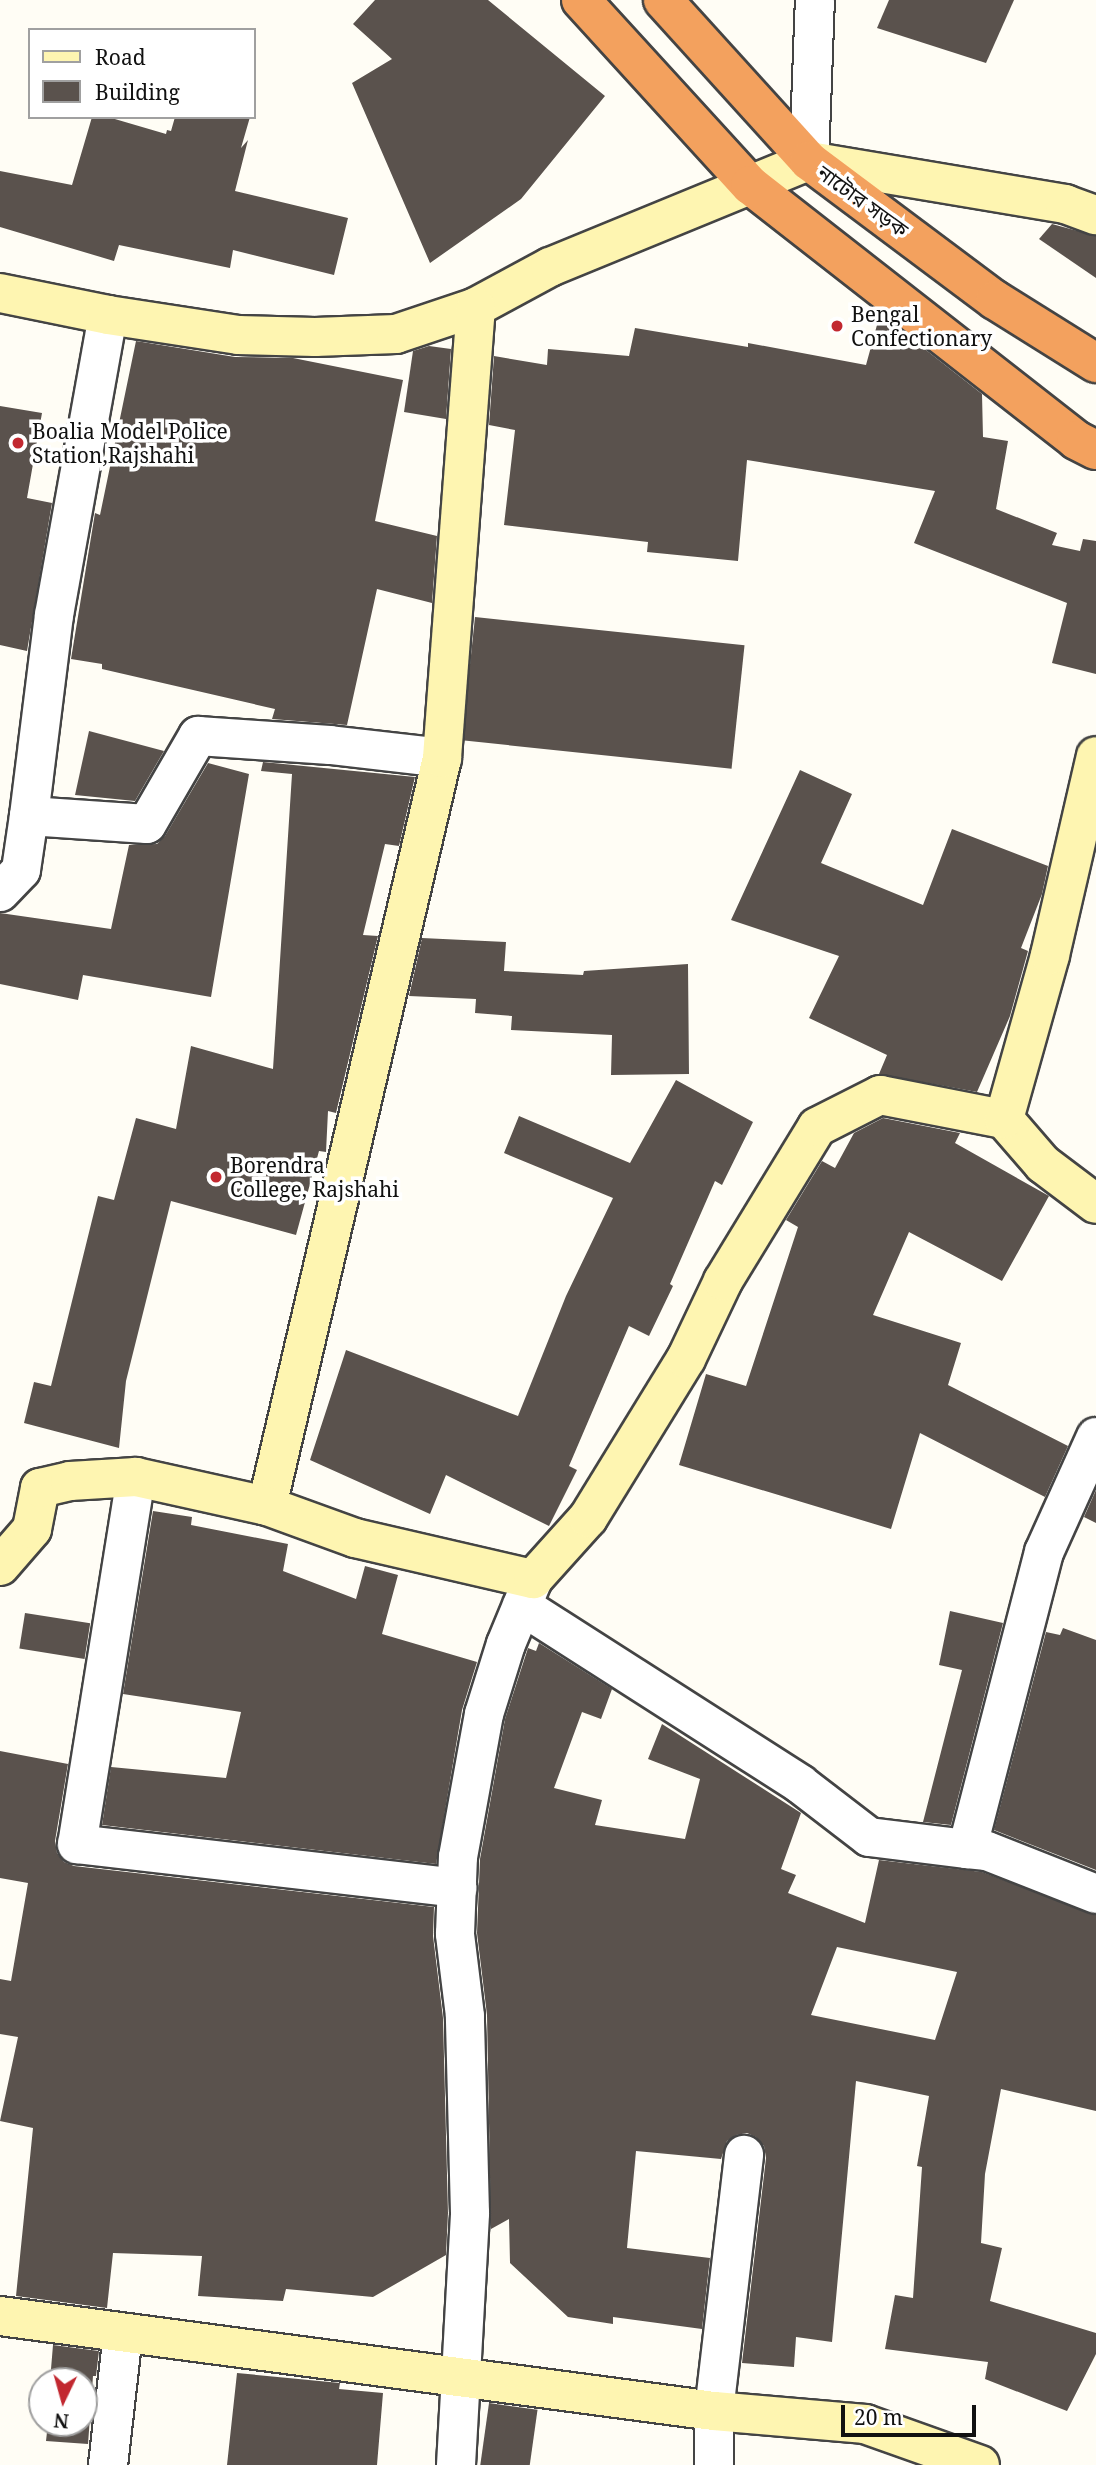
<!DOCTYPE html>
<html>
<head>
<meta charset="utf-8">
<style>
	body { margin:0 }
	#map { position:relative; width:1096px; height:2465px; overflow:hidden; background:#fffdf5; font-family:"Noto Serif","Noto Sans Bengali",serif }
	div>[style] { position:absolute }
	.building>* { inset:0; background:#5a524d; transform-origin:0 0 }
	.roads { filter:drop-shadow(2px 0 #444) drop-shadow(-2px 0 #444) drop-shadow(0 2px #444) drop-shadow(0 -2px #444) }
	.street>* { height:38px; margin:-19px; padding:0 19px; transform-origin:19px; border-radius:19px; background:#fff }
	.secondary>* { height:38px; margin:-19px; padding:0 19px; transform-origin:19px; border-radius:19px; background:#fef5b1 }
	.highway>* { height:38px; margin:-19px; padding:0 19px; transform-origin:19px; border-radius:19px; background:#f3a15e }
	.dots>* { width:19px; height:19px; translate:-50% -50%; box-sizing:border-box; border:4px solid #fff; border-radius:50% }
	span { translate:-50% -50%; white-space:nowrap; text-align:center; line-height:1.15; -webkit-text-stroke:7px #fff; paint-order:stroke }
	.street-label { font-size:21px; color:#111 }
	.poi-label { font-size:21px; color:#111 }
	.left { translate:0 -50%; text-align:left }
	.legend { position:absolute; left:28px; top:28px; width:228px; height:91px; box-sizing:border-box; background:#fff; border:2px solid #a0a0a0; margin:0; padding:9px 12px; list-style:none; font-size:21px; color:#111 }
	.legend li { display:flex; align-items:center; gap:14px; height:35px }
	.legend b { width:35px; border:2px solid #a0a0a0 }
	.north { position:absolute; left:28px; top:2367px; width:70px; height:70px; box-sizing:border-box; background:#fff; border:2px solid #a0a0a0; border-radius:50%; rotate:185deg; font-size:19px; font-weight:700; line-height:28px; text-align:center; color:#111 }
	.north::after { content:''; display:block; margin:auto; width:24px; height:32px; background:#c22830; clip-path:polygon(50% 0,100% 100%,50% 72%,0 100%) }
	.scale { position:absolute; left:841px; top:2405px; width:135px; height:32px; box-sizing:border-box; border:4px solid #111; border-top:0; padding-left:9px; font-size:21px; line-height:24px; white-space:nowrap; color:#111; -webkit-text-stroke:5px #fff; paint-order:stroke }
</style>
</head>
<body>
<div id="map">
	<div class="building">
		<div style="clip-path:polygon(375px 0,488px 0,605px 96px,521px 199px,430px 263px,352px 83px,392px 59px,353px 24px)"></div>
		<div style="clip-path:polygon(889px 0,1014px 0,986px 63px,877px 28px)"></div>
		<div style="clip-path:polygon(92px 117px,108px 117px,166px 134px,167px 130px,171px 131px,175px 117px,250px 117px,241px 148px,248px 140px,235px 191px,348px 218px,334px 275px,233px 250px,230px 268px,119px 245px,114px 261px,0 227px,0 171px,72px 185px)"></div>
		<div style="clip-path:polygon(1052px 224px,1096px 236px,1096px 278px,1039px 239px)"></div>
		<div style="clip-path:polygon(880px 314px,982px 394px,983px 437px,1008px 441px,996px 509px,1057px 533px,1052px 545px,1080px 551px,1083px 539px,1096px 541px,1096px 674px,1052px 663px,1067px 603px,914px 543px,935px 491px,747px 460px,738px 561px,647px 552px,648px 542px,504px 525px,515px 430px,489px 425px,494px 356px,547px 365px,548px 349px,629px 356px,635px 328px,748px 347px,748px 343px,866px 365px)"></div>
		<div style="clip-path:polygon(136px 341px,235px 357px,293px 358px,403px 380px,375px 521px,437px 536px,432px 603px,377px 589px,347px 725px,272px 719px,275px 709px,102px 669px,102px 664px,71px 659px,95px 513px,100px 515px)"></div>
		<div style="clip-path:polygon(429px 346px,451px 349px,446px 419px,404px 412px,413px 351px)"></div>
		<div style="clip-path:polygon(0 406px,42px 413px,27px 498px,52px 503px,27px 651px,0 645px)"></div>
		<div style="left:475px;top:617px;width:271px;height:124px;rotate:6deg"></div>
		<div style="clip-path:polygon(89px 731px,164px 751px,135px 801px,75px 795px)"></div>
		<div style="clip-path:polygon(263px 762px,415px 777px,399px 846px,385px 844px,363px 935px,378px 936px,336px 1113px,328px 1111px,326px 1152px,319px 1151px,296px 1235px,171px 1201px,126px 1381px,119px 1448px,24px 1423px,34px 1382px,51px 1386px,98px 1196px,114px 1200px,136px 1118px,176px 1129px,191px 1046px,273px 1069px,292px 774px,261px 771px)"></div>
		<div style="clip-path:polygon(208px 763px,249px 774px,211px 997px,83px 975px,78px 1000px,0 984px,0 913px,111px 929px,129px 845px,157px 844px,165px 836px)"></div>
		<div style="clip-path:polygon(800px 770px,852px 794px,821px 863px,923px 905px,952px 829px,1048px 866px,1042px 894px,1021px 948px,1028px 951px,1010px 1016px,977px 1092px,879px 1074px,887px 1055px,809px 1018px,839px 956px,731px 920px)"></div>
		<div style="clip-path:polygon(422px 938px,506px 942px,504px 971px,583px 975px,584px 971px,688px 964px,689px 1074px,611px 1075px,612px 1035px,511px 1030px,512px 1016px,475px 1013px,476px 999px,409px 996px)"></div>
		<div style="clip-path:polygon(676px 1080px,753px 1122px,722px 1185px,715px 1181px,670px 1284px,673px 1286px,649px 1336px,629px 1326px,569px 1466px,577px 1470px,549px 1526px,446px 1475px,430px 1514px,310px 1460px,346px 1350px,518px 1416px,566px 1296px,613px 1198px,504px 1153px,519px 1116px,630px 1163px)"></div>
		<div style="clip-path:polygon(883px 1118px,960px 1133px,955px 1143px,1049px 1196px,1002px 1281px,909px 1232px,873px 1315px,961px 1343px,948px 1385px,1068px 1446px,1045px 1497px,920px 1433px,891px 1529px,679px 1465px,706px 1374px,746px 1386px,798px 1227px,786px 1220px,822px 1161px,835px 1168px,854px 1133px)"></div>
		<div style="clip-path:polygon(1096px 1490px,1096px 1523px,1084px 1517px)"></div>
		<div style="clip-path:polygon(153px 1511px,192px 1517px,191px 1525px,288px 1544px,283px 1571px,356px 1599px,365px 1566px,398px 1575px,382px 1634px,477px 1662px,462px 1710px,436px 1864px,102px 1825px,111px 1767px,226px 1778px,241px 1712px,123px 1694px)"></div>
		<div style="clip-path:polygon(950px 1611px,1003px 1623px,951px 1825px,923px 1822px,962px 1670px,939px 1665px)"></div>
		<div style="left:25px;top:1613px;width:66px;height:36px;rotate:9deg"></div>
		<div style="clip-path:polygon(1063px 1628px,1096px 1640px,1096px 1870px,994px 1830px,1046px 1632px,1060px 1635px)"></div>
		<div style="clip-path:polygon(evenodd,539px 1643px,612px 1689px,601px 1719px,582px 1712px,554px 1788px,602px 1800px,595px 1825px,685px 1839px,700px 1779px,648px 1759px,662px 1724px,801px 1813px,781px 1869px,796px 1875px,788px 1893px,865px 1923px,879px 1860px,982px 1872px,1096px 1915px,1096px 2111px,1001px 2089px,985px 2174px,981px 2243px,1002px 2248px,990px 2301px,1096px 2333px,1096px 2354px,1067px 2411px,985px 2379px,988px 2362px,885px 2349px,895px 2295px,913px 2298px,922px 2167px,917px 2166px,929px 2096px,856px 2081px,832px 2342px,796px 2337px,794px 2367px,742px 2363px,766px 2158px,764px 2146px,756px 2137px,747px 2133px,736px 2135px,727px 2141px,721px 2159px,636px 2151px,627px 2248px,710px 2258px,702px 2329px,613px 2317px,613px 2324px,568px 2317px,510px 2263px,509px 2219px,491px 2229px,487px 2015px,477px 1933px,480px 1859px,505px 1719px,528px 1648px,536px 1651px,539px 1643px,837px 1947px,957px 1972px,935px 2040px,811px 2015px,837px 1947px)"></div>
		<div style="clip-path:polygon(0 1751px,68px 1764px,55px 1841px,57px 1853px,64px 1862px,74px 1866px,434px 1907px,433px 1936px,443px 2018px,448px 2213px,446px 2255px,373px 2297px,286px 2289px,283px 2301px,198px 2296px,202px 2256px,113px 2253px,107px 2308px,16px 2296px,33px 2128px,0 2121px,18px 2037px,0 2034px,0 1979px,11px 1981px,28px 1883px,0 1878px)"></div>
		<div style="clip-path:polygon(53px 2345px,99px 2351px,96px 2376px,93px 2376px,88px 2444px,46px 2441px,48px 2423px,84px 2423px,84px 2381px,50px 2381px)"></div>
		<div style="clip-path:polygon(237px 2373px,340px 2383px,339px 2389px,383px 2393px,377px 2465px,227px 2465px)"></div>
		<div style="left:489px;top:2403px;width:49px;height:63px;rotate:8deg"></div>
	</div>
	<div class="roads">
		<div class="street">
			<div style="left:809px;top:161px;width:161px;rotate:-87.9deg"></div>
			<div style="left:108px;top:315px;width:305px;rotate:100.2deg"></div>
			<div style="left:54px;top:615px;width:203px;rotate:97.1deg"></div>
			<div style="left:29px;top:816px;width:118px;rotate:3.9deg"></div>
			<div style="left:147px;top:824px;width:102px;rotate:-59.9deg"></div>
			<div style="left:198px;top:736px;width:132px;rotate:3.9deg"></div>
			<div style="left:330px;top:745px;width:113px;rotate:6.6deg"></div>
			<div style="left:0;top:892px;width:30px;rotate:-46deg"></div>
			<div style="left:21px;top:870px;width:55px;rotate:-81.6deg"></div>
			<div style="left:1096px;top:1437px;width:126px;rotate:114.3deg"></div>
			<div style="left:1044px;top:1552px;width:307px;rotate:104.5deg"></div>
			<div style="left:967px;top:1849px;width:20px;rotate:6deg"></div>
			<div style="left:987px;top:1851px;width:117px;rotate:21.5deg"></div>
			<div style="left:136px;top:1477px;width:372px;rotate:99.1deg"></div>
			<div style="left:77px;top:1844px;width:383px;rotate:6.6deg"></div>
			<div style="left:522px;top:1606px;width:330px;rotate:32.6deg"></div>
			<div style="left:800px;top:1784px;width:87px;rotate:37.5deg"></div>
			<div style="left:869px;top:1837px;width:99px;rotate:7deg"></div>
			<div style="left:108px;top:2465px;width:133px;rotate:-83.5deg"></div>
			<div style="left:456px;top:2465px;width:252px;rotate:-86.8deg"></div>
			<div style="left:470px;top:2213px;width:197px;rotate:-91.5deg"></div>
			<div style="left:465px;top:2016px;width:83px;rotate:-97deg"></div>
			<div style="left:455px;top:1934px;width:77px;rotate:-87.8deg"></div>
			<div style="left:458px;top:1857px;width:145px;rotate:-79.7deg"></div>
			<div style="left:484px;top:1714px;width:73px;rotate:-72.6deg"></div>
			<div style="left:506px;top:1644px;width:70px;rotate:-67.4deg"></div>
			<div style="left:714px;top:2465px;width:54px;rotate:-90deg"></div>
			<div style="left:714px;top:2411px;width:258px;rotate:-83.3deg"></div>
		</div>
		<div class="secondary">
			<div style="left:0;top:293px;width:110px;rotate:11.5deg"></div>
			<div style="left:108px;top:315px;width:132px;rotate:8.7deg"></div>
			<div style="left:238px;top:335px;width:77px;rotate:1.5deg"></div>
			<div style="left:315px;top:337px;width:81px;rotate:-2.1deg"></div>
			<div style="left:396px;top:334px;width:84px;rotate:-18.6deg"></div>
			<div style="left:476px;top:307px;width:84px;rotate:-28.4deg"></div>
			<div style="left:550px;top:267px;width:280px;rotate:-22.3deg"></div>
			<div style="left:809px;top:161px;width:260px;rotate:9.5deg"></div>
			<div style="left:1065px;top:204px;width:33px;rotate:20deg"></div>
			<div style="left:1004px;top:1119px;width:60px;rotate:49.1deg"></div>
			<div style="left:1043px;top:1164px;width:66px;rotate:37deg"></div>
			<div style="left:267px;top:1506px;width:768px;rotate:-76.83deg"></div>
			<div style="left:442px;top:758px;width:452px;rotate:-85.7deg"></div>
			<div style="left:0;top:1566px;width:49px;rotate:-49.1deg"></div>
			<div style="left:32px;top:1529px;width:42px;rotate:-79deg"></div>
			<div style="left:40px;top:1488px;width:31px;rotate:-13deg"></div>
			<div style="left:70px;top:1481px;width:66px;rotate:-3.5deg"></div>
			<div style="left:136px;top:1477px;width:134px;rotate:12.5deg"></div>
			<div style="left:267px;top:1506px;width:94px;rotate:20deg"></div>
			<div style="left:355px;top:1538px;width:183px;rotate:13deg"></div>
			<div style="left:533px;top:1579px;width:82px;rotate:-48deg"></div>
			<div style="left:588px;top:1518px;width:187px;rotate:-58.4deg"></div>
			<div style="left:686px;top:1359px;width:86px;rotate:-64.6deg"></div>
			<div style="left:723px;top:1281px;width:180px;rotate:-58.6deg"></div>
			<div style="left:817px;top:1127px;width:71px;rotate:-26.9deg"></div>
			<div style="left:880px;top:1095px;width:126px;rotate:11deg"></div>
			<div style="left:1004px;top:1119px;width:170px;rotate:-74.3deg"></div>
			<div style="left:1050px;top:955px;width:204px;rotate:-77deg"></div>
			<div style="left:0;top:2316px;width:720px;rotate:7.58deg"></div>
			<div style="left:714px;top:2411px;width:152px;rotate:4.9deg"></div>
			<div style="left:865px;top:2424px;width:122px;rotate:19.6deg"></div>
		</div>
		<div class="highway">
			<div style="left:581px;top:0;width:251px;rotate:47.6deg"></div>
			<div style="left:750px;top:185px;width:414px;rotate:38deg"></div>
			<div style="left:1076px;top:440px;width:22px;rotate:27deg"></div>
			<div style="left:663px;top:0;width:217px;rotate:47.8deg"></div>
			<div style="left:809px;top:161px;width:232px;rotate:36.8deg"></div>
			<div style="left:995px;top:300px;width:119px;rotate:32deg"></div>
		</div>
	</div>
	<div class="dots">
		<div style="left:837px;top:326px;background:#c22830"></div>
		<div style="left:18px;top:443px;background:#c22830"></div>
		<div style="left:216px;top:1177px;background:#c22830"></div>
	</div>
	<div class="street-label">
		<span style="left:863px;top:201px;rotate:36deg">নাটোর সড়ক</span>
	</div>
	<div class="poi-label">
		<span class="left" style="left:851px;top:326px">Bengal<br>Confectionary</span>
		<span class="left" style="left:32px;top:443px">Boalia Model Police<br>Station,Rajshahi</span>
		<span class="left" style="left:230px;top:1177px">Borendra<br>College, Rajshahi</span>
	</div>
	<ul class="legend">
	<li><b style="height:9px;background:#fef5b1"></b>Road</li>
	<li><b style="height:19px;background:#5a524d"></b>Building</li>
	</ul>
	<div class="north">N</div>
	<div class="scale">20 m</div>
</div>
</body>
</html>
